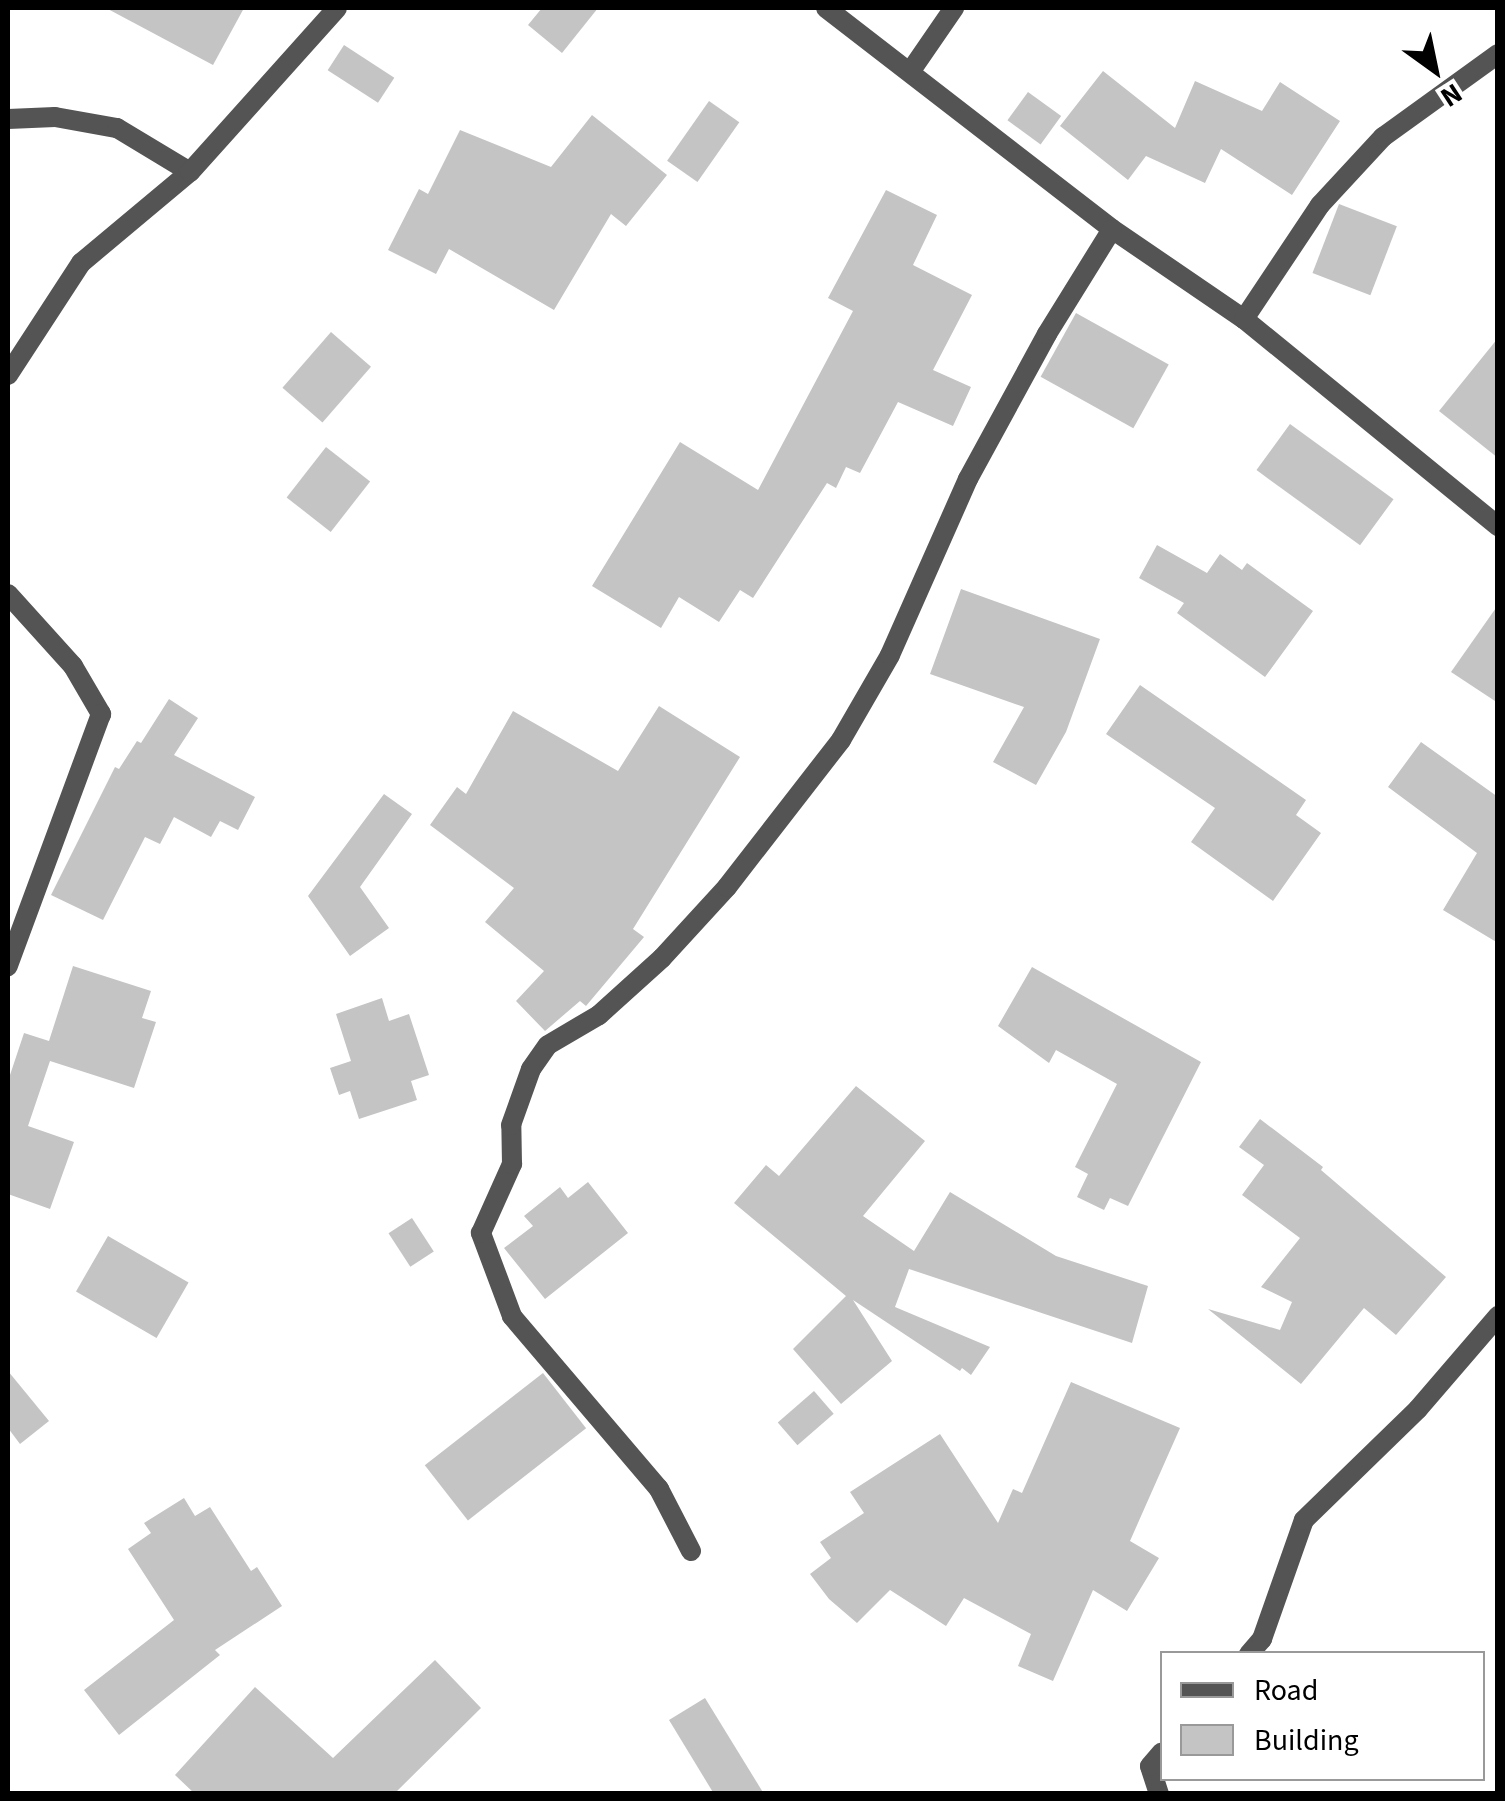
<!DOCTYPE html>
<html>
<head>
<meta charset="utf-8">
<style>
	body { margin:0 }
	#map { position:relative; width:1505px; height:1801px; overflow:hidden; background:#fff; font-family:"Source Sans 3",sans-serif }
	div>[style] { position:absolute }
	.building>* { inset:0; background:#c4c4c4; transform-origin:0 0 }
	.street>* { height:20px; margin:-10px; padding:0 10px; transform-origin:10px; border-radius:10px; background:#545454 }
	span { translate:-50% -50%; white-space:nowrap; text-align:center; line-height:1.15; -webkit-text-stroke:10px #fff; paint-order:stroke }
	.frame { position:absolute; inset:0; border:10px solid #000; pointer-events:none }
	.legend { position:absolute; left:1160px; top:1651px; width:325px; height:130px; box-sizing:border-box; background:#fff; border:2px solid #999; margin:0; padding:12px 18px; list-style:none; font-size:30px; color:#000 }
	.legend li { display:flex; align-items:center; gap:20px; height:50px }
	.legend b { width:50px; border:2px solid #999 }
	.north { position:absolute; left:1385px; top:20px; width:100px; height:100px; -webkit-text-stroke:8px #fff; paint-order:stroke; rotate:147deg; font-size:28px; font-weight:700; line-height:40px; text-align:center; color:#000 }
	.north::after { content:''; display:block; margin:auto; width:35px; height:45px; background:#000; clip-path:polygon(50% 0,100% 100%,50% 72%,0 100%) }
</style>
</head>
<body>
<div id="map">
	<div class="building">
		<div style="clip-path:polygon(106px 8px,244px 8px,213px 65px)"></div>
		<div style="clip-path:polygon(542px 8px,598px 8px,562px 53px,528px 25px)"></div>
		<div style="left:344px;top:45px;width:60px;height:30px;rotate:33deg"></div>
		<div style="clip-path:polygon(1103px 71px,1175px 128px,1195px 81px,1262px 111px,1280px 82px,1340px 121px,1292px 195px,1221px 149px,1205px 183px,1146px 156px,1128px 180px,1060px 126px)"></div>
		<div style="left:1028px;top:92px;width:41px;height:35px;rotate:36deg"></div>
		<div style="left:709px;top:101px;width:37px;height:73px;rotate:35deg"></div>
		<div style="clip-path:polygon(592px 115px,667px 175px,626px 226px,611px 214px,554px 310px,449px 249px,436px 274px,388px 250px,419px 189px,428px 194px,460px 130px,551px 167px)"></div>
		<div style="clip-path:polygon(886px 190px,937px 215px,913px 265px,972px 295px,933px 370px,971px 387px,953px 426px,898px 402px,860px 473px,846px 467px,836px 488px,827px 483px,753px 598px,740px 590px,719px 622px,679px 597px,661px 628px,592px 586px,680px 442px,758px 490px,853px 311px,828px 298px)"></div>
		<div style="left:1339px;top:204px;width:62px;height:74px;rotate:21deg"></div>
		<div style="left:1076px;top:313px;width:106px;height:73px;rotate:29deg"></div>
		<div style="left:331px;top:332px;width:53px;height:74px;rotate:41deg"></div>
		<div style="clip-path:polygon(1498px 338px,1498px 458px,1439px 411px)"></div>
		<div style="left:1290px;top:424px;width:128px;height:57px;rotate:36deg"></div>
		<div style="left:326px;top:447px;width:56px;height:64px;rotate:38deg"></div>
		<div style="clip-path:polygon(1157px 545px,1207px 573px,1220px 554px,1242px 570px,1247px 563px,1313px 611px,1265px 677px,1177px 613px,1184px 603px,1139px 578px)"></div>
		<div style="clip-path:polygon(961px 589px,1100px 639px,1066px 732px,1036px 785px,993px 762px,1024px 707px,930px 674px)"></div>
		<div style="clip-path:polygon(1498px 605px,1498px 703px,1451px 672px)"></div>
		<div style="clip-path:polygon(1140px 685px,1306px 800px,1296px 815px,1321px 833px,1273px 901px,1191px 842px,1215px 808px,1106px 734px)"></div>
		<div style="clip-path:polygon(169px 699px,198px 718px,174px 755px,255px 797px,238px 830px,220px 821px,211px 837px,174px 817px,160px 844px,145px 837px,103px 920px,51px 895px,115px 767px,119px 769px,137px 741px,141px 743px)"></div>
		<div style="clip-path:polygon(659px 706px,740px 757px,633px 929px,644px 937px,586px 1006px,580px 1001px,545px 1031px,516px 1001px,544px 971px,485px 922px,514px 888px,430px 825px,457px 787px,466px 794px,513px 711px,618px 771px)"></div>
		<div style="clip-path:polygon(1421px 742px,1498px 797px,1498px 943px,1443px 910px,1477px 853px,1388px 787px)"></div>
		<div style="clip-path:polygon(384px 794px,412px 814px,360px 887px,389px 928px,350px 956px,308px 896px)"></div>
		<div style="clip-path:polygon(73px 966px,151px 991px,142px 1018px,156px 1022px,134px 1088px,50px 1061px,28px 1126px,74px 1142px,50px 1209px,8px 1194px,8px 1081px,24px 1033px,49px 1041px)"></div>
		<div style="clip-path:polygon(1032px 967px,1201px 1062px,1128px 1206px,1110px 1198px,1104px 1210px,1077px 1197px,1088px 1174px,1075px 1167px,1117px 1084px,1056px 1050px,1049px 1063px,998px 1026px)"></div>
		<div style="clip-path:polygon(382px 998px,389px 1021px,409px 1014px,429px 1075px,411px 1081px,417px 1100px,359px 1119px,350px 1091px,339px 1095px,330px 1068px,351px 1061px,336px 1014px)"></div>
		<div style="clip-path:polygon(856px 1086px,925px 1141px,863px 1216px,914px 1251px,950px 1192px,1056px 1256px,1148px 1286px,1132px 1343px,909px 1269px,895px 1307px,990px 1347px,971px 1375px,962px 1368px,960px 1371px,853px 1300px,892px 1361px,841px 1404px,793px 1349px,846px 1296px,734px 1203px,766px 1165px,779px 1176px)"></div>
		<div style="clip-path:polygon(1260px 1119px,1323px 1167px,1321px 1170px,1446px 1277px,1396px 1335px,1364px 1308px,1301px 1384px,1208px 1309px,1280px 1330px,1292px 1302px,1261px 1287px,1300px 1238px,1242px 1195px,1264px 1165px,1239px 1147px)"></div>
		<div style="clip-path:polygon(588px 1182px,628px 1233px,545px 1299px,504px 1248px,533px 1226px,524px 1216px,560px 1187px,568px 1198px)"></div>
		<div style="left:412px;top:1218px;width:40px;height:28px;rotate:57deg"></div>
		<div style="left:108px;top:1236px;width:93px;height:64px;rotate:30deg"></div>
		<div style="clip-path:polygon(8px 1371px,49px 1421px,20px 1444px,8px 1428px)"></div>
		<div style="left:543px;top:1373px;width:70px;height:150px;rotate:52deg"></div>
		<div style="clip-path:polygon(1071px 1382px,1180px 1428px,1130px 1541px,1159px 1558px,1127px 1611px,1093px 1590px,1053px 1681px,1018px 1666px,1031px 1634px,964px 1598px,946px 1626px,890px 1590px,857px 1623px,829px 1599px,810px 1574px,831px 1558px,820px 1542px,864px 1513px,850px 1492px,940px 1434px,998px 1523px,1013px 1489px,1022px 1493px)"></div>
		<div style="left:814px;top:1391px;width:30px;height:48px;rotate:49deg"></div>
		<div style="clip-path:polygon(184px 1498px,195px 1516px,210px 1507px,251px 1571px,257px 1567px,282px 1606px,215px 1650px,220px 1655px,119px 1735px,84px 1690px,174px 1620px,128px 1549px,151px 1533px,144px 1523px)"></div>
		<div style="clip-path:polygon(435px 1660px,481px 1708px,394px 1794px,195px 1794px,175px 1775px,255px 1687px,333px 1758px)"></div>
		<div style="clip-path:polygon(705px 1698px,764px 1794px,714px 1794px,669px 1720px)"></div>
	</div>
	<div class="street">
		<div style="left:826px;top:8px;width:361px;rotate:37.7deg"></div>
		<div style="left:1112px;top:229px;width:160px;rotate:34.3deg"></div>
		<div style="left:1244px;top:319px;width:328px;rotate:39.2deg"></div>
		<div style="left:910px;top:72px;width:78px;rotate:-55.5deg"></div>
		<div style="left:8px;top:119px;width:47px;rotate:-2.4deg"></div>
		<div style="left:55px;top:117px;width:63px;rotate:10.1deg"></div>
		<div style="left:117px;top:128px;width:85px;rotate:31.1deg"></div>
		<div style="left:1244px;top:319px;width:137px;rotate:-56.3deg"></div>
		<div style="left:1320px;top:205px;width:93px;rotate:-47.2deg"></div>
		<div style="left:1383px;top:137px;width:142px;rotate:-35.8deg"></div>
		<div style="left:8px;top:375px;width:134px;rotate:-56.9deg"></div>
		<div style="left:81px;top:263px;width:142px;rotate:-39.9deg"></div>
		<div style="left:190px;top:172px;width:220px;rotate:-48.1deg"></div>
		<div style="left:8px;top:594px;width:97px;rotate:47.9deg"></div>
		<div style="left:73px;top:666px;width:56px;rotate:59.7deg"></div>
		<div style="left:101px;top:714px;width:269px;rotate:110.3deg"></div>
		<div style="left:691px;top:1551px;width:70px;rotate:-117.3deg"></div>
		<div style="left:659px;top:1489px;width:227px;rotate:-130.4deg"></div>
		<div style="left:512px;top:1316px;width:89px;rotate:-110.5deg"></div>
		<div style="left:481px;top:1233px;width:76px;rotate:-65.8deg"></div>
		<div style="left:512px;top:1164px;width:39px;rotate:-91deg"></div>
		<div style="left:511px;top:1125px;width:59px;rotate:-70.3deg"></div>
		<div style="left:531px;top:1069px;width:29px;rotate:-55deg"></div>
		<div style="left:548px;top:1045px;width:59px;rotate:-30.5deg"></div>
		<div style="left:599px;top:1015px;width:85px;rotate:-42.1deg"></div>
		<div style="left:662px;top:958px;width:96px;rotate:-47.5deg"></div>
		<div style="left:727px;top:887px;width:186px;rotate:-52.2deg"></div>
		<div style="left:841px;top:740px;width:98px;rotate:-60deg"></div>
		<div style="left:890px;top:655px;width:193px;rotate:-66.1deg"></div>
		<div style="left:968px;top:479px;width:165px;rotate:-61.4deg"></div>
		<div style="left:1047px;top:334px;width:123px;rotate:-58.2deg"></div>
		<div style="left:1249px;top:1654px;width:20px;rotate:-49deg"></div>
		<div style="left:1262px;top:1639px;width:126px;rotate:-70.6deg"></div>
		<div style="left:1304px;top:1520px;width:159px;rotate:-44.2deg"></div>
		<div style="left:1418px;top:1409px;width:123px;rotate:-49.3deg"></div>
		<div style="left:1159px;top:1794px;width:29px;rotate:-108deg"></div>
		<div style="left:1150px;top:1766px;width:18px;rotate:-49deg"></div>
	</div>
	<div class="frame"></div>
	<ul class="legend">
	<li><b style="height:12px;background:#545454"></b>Road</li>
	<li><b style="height:28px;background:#c4c4c4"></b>Building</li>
	</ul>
	<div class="north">N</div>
</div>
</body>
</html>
